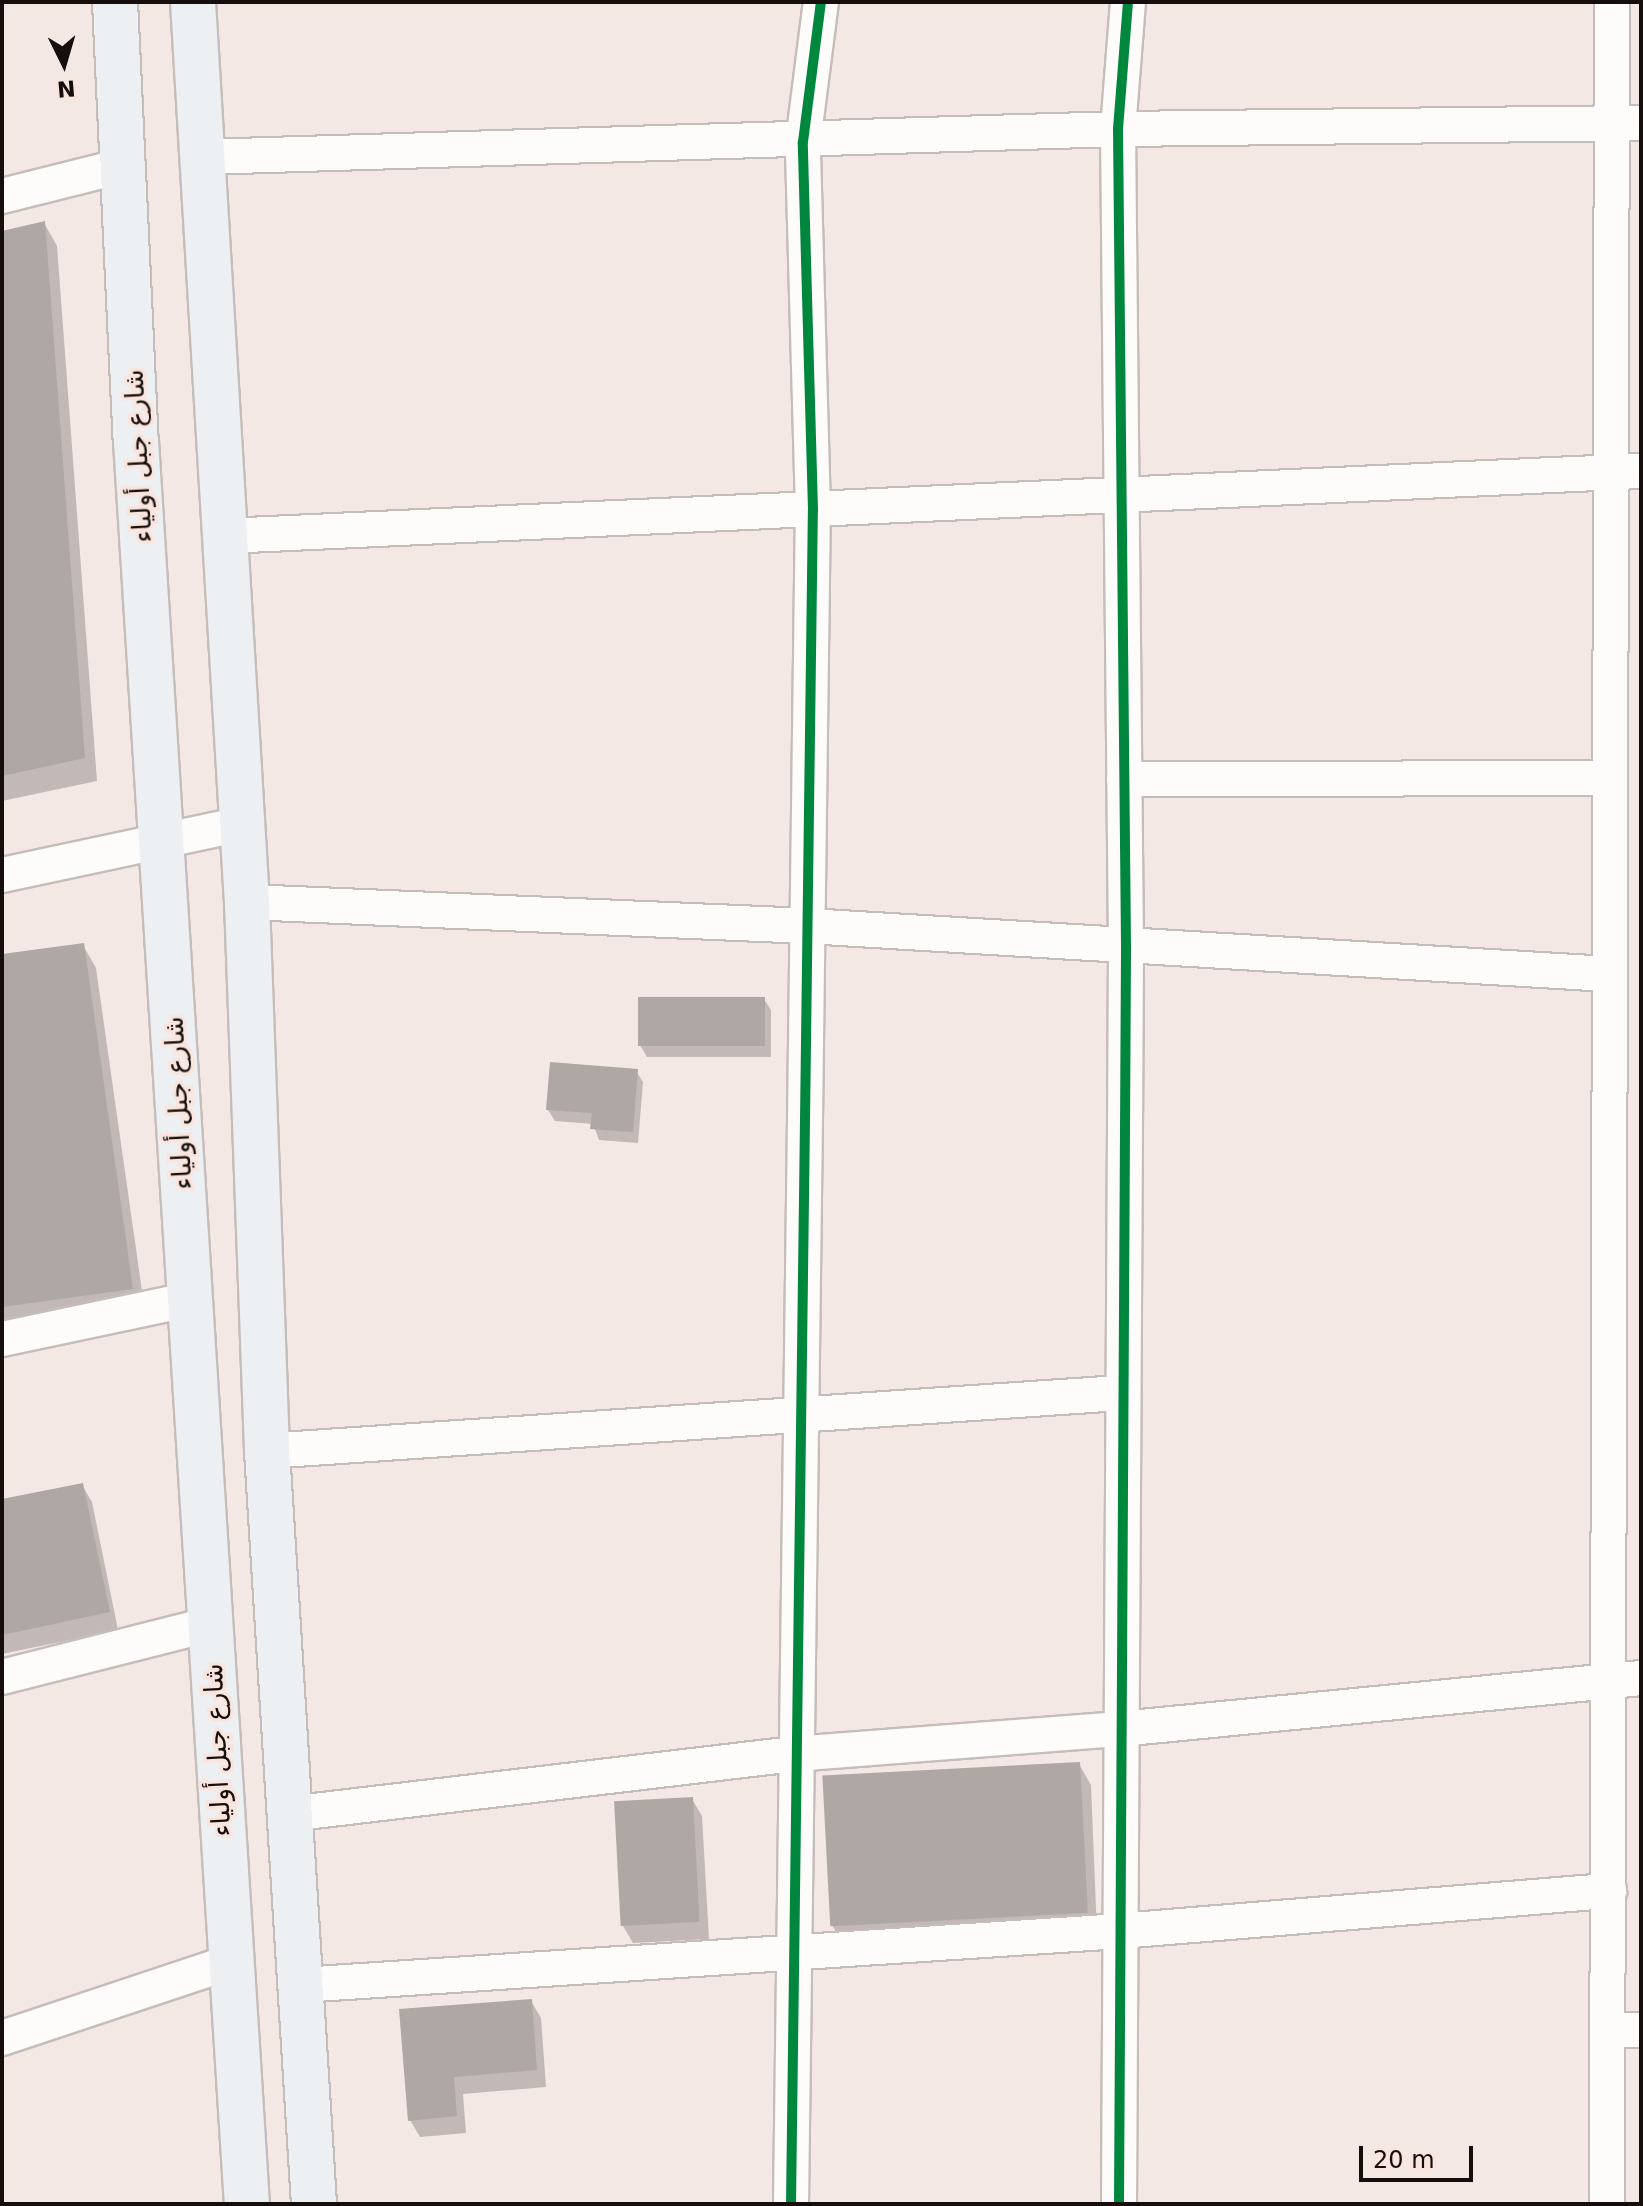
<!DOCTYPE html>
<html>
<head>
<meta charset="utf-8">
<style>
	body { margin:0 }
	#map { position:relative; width:1643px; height:2206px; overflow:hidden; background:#f3e8e4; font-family:"DejaVu Sans",Vazirmatn,sans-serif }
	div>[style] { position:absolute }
	.shadow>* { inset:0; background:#0003 }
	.building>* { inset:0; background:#afa7a4; transform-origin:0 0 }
	.roads { filter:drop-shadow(2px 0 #c5bdba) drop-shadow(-2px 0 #c5bdba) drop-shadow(0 2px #c5bdba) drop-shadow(0 -2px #c5bdba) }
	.street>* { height:34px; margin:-17px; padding:0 17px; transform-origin:17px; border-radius:17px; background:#fdfcfb }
	.primary>* { height:44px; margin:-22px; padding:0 22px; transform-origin:22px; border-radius:22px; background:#edf0f2 }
	.cycleway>* { height:10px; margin:-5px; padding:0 5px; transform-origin:5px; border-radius:5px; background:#00873e }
	span { translate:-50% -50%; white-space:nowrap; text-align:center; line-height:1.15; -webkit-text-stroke:7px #f9e5de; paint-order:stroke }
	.street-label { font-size:26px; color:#150e0c }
	.frame { position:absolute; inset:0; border:4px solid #150e0c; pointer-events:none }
	.north { position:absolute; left:24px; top:24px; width:80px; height:80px; -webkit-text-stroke:6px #f9e5de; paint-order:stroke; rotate:175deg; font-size:22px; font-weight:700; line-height:32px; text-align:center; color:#150e0c }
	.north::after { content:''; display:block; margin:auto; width:28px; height:36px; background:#150e0c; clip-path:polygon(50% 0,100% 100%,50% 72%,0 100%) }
	.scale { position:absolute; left:1359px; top:2146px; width:114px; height:36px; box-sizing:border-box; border:4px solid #150e0c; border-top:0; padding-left:10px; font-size:24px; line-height:28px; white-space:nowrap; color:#150e0c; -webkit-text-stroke:6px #f9e5de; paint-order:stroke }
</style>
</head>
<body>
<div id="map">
	<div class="shadow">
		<div style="clip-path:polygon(44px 223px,57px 246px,97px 781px,2px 801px,2px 233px)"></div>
		<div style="clip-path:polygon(83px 945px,96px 968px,145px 1312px,2px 1332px,2px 956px)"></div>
		<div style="clip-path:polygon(764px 999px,771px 1010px,771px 1057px,647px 1057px,640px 1045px)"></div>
		<div style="clip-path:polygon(636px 1071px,643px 1082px,638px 1143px,599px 1140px,593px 1124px,555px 1121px,548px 1110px)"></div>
		<div style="clip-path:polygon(82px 1485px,92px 1502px,118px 1630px,2px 1654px,2px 1501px)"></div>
		<div style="clip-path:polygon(1079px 1764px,1091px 1785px,1097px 1933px,844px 1945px,832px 1925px)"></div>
		<div style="clip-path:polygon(692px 1799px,702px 1816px,709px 1939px,633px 1943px,623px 1926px)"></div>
		<div style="clip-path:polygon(531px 2001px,541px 2018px,546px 2087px,463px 2094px,466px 2133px,420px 2137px,410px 2120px)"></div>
	</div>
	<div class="building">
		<div style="clip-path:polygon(45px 221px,85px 758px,2px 776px,2px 231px)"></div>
		<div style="clip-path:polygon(84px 943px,133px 1289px,2px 1307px,2px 954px)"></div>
		<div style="left:638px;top:997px;width:127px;height:49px"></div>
		<div style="clip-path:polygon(550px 1062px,638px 1069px,633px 1132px,590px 1129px,592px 1113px,546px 1110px)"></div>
		<div style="clip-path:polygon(83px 1483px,110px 1612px,2px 1635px,2px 1499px)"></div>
		<div style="left:1080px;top:1762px;width:151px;height:258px;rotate:87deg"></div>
		<div style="left:693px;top:1797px;width:125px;height:79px;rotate:87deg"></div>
		<div style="clip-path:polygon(532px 1999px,537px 2070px,454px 2077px,457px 2116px,408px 2121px,399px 2009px)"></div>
	</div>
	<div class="roads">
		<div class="street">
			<div style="left:203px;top:157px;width:915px;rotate:-1.75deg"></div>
			<div style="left:1118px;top:129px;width:523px;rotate:-0.66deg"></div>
			<div style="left:2px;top:196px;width:127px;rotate:-14.1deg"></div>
			<div style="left:225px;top:536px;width:1417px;rotate:-2.63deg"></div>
			<div style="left:1124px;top:779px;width:486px;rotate:-0.1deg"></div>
			<div style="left:2px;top:875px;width:244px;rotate:-12deg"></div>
			<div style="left:247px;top:902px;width:561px;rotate:2.45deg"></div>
			<div style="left:807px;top:926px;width:802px;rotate:3.43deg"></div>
			<div style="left:2px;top:1339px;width:193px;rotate:-11.9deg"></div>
			<div style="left:267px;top:1451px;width:856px;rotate:-3.89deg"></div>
			<div style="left:2px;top:1677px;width:216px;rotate:-14.2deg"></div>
			<div style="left:289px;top:1814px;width:509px;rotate:-6.78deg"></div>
			<div style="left:794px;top:1754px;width:327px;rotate:-4.4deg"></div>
			<div style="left:1120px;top:1729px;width:523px;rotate:-5.59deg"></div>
			<div style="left:301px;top:1985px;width:821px;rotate:-3.77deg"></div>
			<div style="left:1120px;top:1931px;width:491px;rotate:-4.7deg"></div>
			<div style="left:1609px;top:2030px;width:32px"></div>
			<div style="left:2px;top:2038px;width:241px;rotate:-18.4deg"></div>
			<div style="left:791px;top:2204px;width:1694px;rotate:-89.26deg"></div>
			<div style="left:813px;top:510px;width:368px;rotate:-91.6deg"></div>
			<div style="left:803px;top:142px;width:141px;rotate:-82.7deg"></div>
			<div style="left:1119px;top:2204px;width:1258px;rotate:-89.68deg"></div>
			<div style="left:1126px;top:946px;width:817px;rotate:-90.56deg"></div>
			<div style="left:1118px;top:129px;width:127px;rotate:-85.5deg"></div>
			<div style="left:1607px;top:2204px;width:2202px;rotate:-89.87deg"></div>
		</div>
		<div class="primary">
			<div style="left:115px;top:2px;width:440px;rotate:87.3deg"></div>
			<div style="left:136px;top:441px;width:1766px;rotate:86.4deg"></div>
			<div style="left:193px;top:2px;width:902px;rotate:86.57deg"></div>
			<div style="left:247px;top:902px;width:549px;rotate:87.91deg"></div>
			<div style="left:267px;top:1451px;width:754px;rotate:86.43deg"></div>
		</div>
	</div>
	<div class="cycleway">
		<div style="left:791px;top:2204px;width:1694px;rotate:-89.26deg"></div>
		<div style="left:813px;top:510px;width:368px;rotate:-91.6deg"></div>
		<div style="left:803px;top:142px;width:141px;rotate:-82.7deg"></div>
		<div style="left:1119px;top:2204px;width:1258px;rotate:-89.68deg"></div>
		<div style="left:1126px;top:946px;width:817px;rotate:-90.56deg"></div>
		<div style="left:1118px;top:129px;width:127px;rotate:-85.5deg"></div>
	</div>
	<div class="street-label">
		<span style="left:139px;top:456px;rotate:-93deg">شارع جبل أولياء</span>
		<span style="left:179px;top:1103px;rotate:-93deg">شارع جبل أولياء</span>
		<span style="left:218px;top:1750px;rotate:-93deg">شارع جبل أولياء</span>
	</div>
	<div class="frame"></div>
	<div class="north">N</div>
	<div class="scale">20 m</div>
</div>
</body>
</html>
